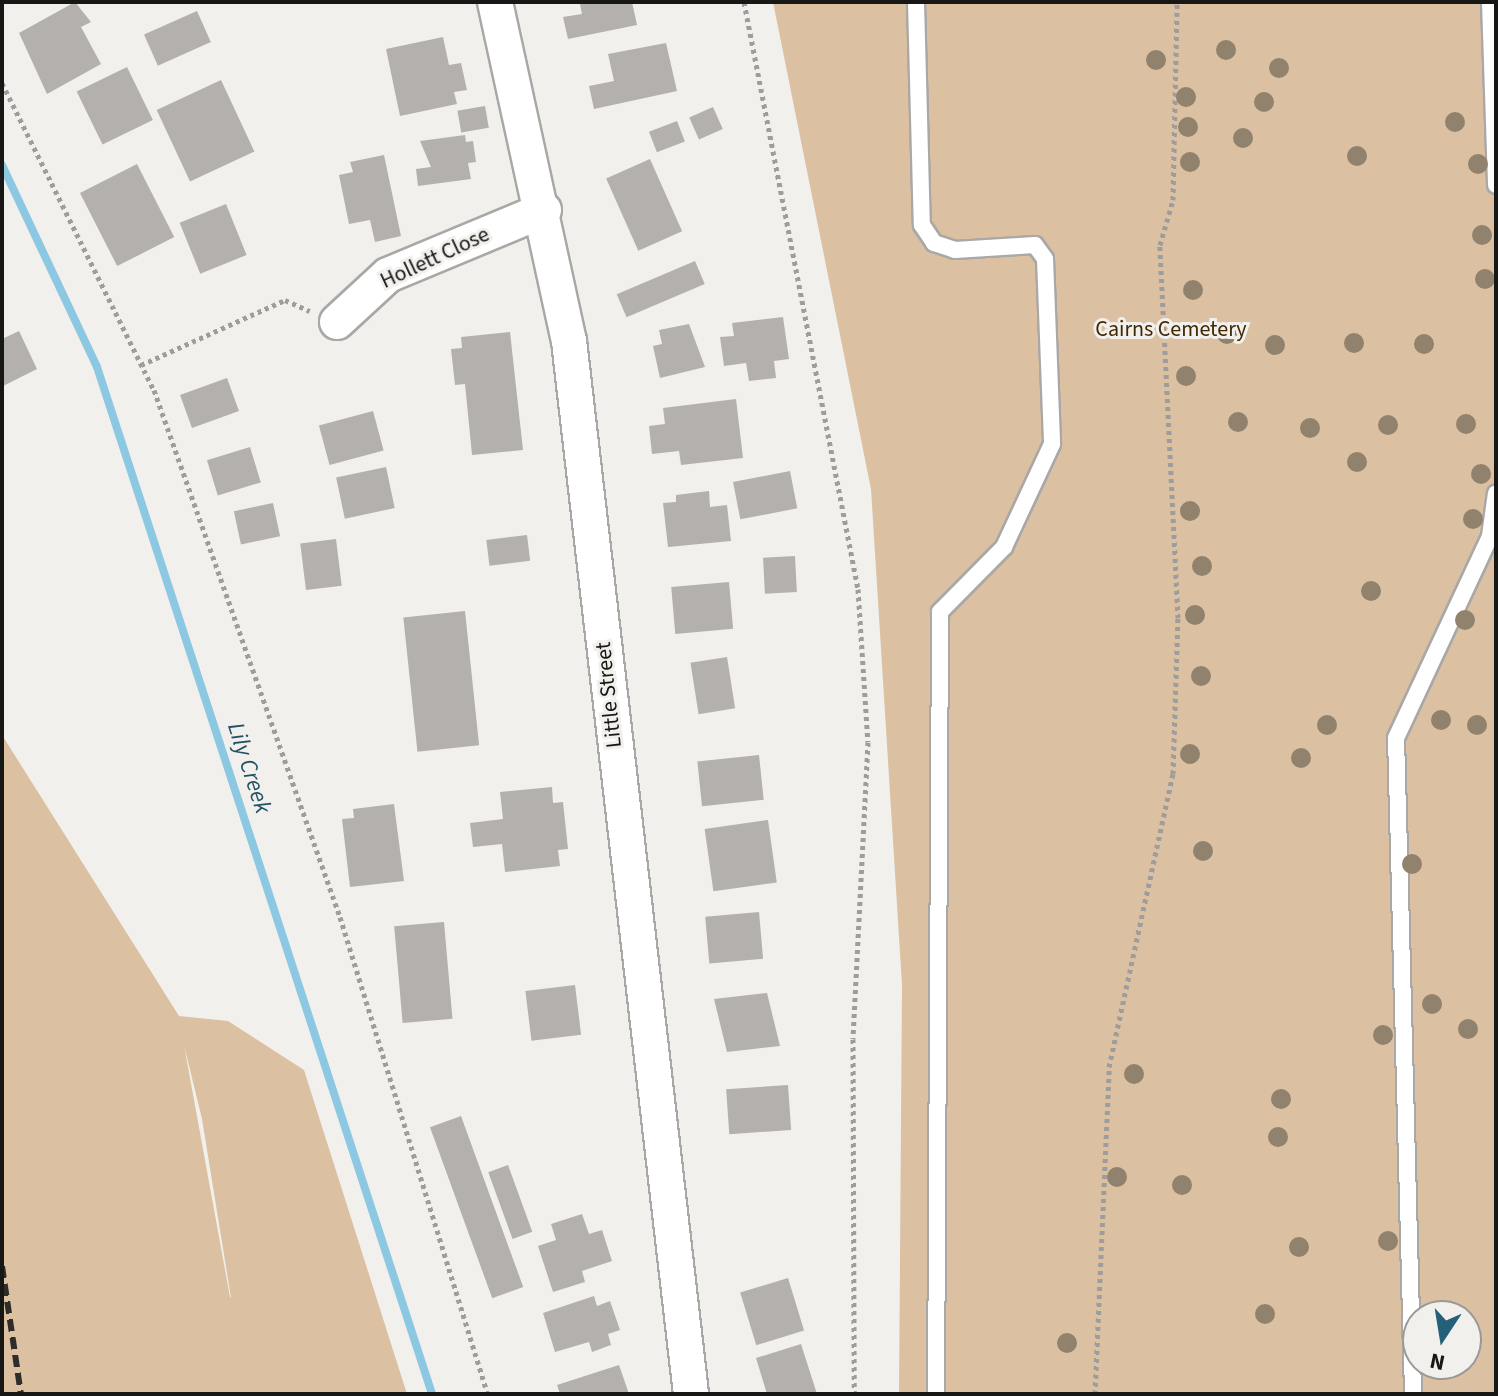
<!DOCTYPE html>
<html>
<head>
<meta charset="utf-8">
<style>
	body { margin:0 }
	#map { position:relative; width:1498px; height:1396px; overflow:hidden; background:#f2f0ed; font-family:"Source Sans 3",sans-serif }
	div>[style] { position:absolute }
	.green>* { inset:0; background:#dbc0a2 }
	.stream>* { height:8px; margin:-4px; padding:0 4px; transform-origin:4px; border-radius:4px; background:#8dc8e2 }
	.building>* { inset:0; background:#b3b0ae; transform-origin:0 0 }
	.path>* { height:5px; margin-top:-2.5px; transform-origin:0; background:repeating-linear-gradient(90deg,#9e9d9b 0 4px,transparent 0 8px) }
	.roads { filter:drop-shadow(2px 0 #aaa8a6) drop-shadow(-2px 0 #aaa8a6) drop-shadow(0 2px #aaa8a6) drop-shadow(0 -2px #aaa8a6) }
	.service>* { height:16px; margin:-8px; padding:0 8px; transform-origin:8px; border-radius:8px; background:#fff }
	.minor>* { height:34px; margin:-17px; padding:0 17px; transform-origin:17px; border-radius:17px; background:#fff }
	.rail>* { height:6px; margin-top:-3px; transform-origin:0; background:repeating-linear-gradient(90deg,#2e2d2c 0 12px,transparent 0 18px) }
	.trees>* { width:20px; height:20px; margin:-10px; border-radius:50%; background:#91826d }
	span { translate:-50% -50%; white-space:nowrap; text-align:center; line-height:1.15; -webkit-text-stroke:6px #f2f0ed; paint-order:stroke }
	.street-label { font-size:22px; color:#171716 }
	.park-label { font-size:22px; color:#412804 }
	.water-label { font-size:24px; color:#205164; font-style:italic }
	.frame { position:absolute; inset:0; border:4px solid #171716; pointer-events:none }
	.north { position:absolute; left:1402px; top:1300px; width:80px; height:80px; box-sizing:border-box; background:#f2f0ed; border:2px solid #9a9997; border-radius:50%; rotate:192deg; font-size:22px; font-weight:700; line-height:32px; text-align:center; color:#171716 }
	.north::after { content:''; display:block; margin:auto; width:28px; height:36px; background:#246178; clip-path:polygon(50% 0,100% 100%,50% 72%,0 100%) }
</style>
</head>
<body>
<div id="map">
	<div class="green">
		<div style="clip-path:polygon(evenodd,773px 2px,1496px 2px,1496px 1394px,899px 1394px,902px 985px,871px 489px,773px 2px,1418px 1316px,1466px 1316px,1466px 1364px,1418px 1364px,1418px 1316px)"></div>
		<div style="clip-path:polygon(evenodd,2px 735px,179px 1016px,228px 1021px,304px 1070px,407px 1394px,2px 1394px,2px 735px,184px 1045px,202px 1119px,231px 1298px,230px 1297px,184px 1045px)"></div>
	</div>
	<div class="stream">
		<div style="left:2px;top:165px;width:223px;rotate:64.8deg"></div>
		<div style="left:97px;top:367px;width:1080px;rotate:71.93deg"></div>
	</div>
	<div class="building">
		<div style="clip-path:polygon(75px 2px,91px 22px,81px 27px,101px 64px,47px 94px,19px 33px)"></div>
		<div style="clip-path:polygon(589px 2px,632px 2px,637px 25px,568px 39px,563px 17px,582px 14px,580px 4px)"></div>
		<div style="left:197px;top:11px;width:34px;height:58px;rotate:66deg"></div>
		<div style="clip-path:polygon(443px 37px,449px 65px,461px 63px,467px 90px,454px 92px,457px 104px,400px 116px,386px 49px)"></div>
		<div style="clip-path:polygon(666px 43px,677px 91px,594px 109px,589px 86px,614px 81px,608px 54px)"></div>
		<div style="left:127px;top:67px;width:59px;height:56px;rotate:64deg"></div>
		<div style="left:221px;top:80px;width:79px;height:71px;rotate:65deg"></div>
		<div style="left:485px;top:106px;width:22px;height:28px;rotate:80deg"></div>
		<div style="left:713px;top:107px;width:24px;height:26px;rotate:66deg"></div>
		<div style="left:677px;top:121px;width:22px;height:30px;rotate:69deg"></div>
		<div style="clip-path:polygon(465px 135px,466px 142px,473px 141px,476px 162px,468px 163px,471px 179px,418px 186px,416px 169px,431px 167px,420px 141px)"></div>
		<div style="clip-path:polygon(384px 155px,401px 236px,375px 242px,370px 220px,349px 224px,339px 175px,353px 172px,350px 162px)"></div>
		<div style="left:650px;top:159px;width:79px;height:48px;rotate:66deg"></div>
		<div style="left:137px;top:164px;width:82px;height:64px;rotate:63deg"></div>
		<div style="left:226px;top:204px;width:55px;height:50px;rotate:68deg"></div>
		<div style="left:695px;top:261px;width:25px;height:85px;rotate:67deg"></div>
		<div style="clip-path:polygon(783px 317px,789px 359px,774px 361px,776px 378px,749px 381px,746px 363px,724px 366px,720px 337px,734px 336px,732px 323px)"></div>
		<div style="clip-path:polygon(689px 324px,705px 367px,660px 378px,653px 346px,662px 344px,659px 330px)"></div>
		<div style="clip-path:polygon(19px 331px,37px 369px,3px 386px,2px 339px)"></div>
		<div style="clip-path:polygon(510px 332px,523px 450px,472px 455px,465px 384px,455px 385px,451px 349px,462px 348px,461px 337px)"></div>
		<div style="left:227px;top:378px;width:35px;height:50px;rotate:70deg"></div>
		<div style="clip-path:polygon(736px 399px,743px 458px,681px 465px,679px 451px,652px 454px,649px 426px,665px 424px,663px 408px)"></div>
		<div style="left:373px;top:411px;width:41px;height:56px;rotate:75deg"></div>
		<div style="left:250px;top:447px;width:37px;height:45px;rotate:73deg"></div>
		<div style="left:386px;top:467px;width:42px;height:51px;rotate:78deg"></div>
		<div style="left:790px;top:471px;width:38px;height:58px;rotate:79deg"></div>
		<div style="clip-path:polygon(709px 491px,710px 507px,727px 505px,731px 541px,668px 547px,663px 503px,676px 502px,676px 495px)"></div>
		<div style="left:273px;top:503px;width:34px;height:40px;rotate:78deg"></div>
		<div style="left:527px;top:535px;width:26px;height:41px;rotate:83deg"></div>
		<div style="left:336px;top:539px;width:47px;height:36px;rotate:83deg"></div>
		<div style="left:795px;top:556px;width:36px;height:32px;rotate:87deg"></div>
		<div style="left:729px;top:582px;width:47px;height:58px;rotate:85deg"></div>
		<div style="left:465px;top:611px;width:135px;height:62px;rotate:84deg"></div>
		<div style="left:727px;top:657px;width:52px;height:37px;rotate:81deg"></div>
		<div style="left:759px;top:755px;width:45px;height:62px;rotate:84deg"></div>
		<div style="clip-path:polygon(552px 787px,553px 803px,563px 802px,568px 849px,558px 850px,560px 866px,505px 872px,502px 844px,473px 847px,470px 823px,503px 819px,500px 792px)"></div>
		<div style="clip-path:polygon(394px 804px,404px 881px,350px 887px,342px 819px,354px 818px,353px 809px)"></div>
		<div style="left:768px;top:820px;width:63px;height:64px;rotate:82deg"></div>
		<div style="left:759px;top:912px;width:47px;height:54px;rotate:85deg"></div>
		<div style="left:444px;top:922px;width:97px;height:50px;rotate:85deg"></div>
		<div style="left:575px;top:985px;width:50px;height:50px;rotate:83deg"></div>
		<div style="clip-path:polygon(767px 993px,780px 1046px,727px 1052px,714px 999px)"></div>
		<div style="left:788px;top:1085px;width:45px;height:62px;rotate:86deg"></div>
		<div style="left:461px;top:1116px;width:182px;height:33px;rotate:70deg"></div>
		<div style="left:508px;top:1165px;width:71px;height:21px;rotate:70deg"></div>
		<div style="clip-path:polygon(582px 1214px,589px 1234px,602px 1230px,612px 1261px,582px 1271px,585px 1282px,553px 1292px,538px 1246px,556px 1240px,551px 1224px)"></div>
		<div style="left:788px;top:1278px;width:55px;height:50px;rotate:73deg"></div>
		<div style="clip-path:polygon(594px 1296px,597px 1306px,610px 1301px,620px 1330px,608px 1334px,611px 1345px,592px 1352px,589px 1342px,555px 1352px,543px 1313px)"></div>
		<div style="clip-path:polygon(801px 1344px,817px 1394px,767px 1394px,756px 1358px)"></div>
		<div style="clip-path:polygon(619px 1365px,629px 1394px,560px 1394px,557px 1385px)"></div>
	</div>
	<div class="path">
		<div style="left:744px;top:2px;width:598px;rotate:79.01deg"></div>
		<div style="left:858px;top:589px;width:153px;rotate:86.3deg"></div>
		<div style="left:868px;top:742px;width:297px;rotate:92.9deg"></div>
		<div style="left:853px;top:1039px;width:355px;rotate:89.8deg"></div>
		<div style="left:2px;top:83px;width:343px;rotate:63.7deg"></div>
		<div style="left:154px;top:390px;width:559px;rotate:70.56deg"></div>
		<div style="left:340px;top:917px;width:499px;rotate:72.8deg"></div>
		<div style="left:141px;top:365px;width:158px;rotate:-24.3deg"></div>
		<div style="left:285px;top:300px;width:27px;rotate:24deg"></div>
		<div style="left:1095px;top:1394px;width:327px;rotate:-87.5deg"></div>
		<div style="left:1109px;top:1067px;width:300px;rotate:-77.7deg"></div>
		<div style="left:1173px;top:774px;width:156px;rotate:-88.2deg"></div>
		<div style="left:1178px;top:618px;width:373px;rotate:-92.8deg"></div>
		<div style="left:1160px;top:245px;width:47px;rotate:-73.9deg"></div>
		<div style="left:1173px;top:200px;width:198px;rotate:-88.8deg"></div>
	</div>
	<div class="roads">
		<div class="service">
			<div style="left:916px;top:2px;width:223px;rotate:88.5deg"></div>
			<div style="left:922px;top:225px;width:22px;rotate:56deg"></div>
			<div style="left:934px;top:243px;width:22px;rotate:18deg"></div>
			<div style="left:955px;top:250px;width:80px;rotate:-3.6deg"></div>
			<div style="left:1035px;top:245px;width:17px;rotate:54deg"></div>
			<div style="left:1045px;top:259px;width:185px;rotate:87.8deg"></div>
			<div style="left:1052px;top:444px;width:114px;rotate:115deg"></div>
			<div style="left:1004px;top:547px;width:91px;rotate:134.6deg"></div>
			<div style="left:940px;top:612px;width:782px;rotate:90.29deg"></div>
			<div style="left:1490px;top:2px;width:183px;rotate:88.1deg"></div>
			<div style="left:1413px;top:1394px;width:656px;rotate:-91.48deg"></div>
			<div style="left:1396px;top:738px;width:223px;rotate:-65deg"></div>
			<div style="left:1490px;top:536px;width:43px;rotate:-82.1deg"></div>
		</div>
		<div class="minor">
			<div style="left:495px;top:2px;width:347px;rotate:77.7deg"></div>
			<div style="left:569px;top:341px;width:1060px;rotate:83.39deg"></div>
			<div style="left:337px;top:322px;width:69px;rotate:-42.7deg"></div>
			<div style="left:388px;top:275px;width:169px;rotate:-22.6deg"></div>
		</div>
	</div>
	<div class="rail">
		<div style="left:2px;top:1266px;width:129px;rotate:81.6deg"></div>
	</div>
	<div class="trees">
		<div style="left:1226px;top:50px"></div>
		<div style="left:1156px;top:60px"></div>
		<div style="left:1279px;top:68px"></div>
		<div style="left:1186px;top:97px"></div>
		<div style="left:1264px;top:102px"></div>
		<div style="left:1455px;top:122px"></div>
		<div style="left:1188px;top:127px"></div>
		<div style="left:1243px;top:138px"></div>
		<div style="left:1357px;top:156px"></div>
		<div style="left:1190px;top:162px"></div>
		<div style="left:1478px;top:164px"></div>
		<div style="left:1482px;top:235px"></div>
		<div style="left:1485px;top:279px"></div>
		<div style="left:1193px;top:290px"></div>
		<div style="left:1227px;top:334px"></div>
		<div style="left:1354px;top:343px"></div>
		<div style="left:1424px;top:344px"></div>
		<div style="left:1275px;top:345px"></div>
		<div style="left:1186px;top:376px"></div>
		<div style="left:1238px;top:422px"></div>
		<div style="left:1466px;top:424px"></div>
		<div style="left:1388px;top:425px"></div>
		<div style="left:1310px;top:428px"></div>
		<div style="left:1357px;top:462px"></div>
		<div style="left:1481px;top:474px"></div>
		<div style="left:1190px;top:511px"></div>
		<div style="left:1473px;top:519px"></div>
		<div style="left:1202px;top:566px"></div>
		<div style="left:1371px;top:591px"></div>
		<div style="left:1195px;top:615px"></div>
		<div style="left:1465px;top:620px"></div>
		<div style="left:1201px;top:676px"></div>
		<div style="left:1441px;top:720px"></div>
		<div style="left:1327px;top:725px"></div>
		<div style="left:1477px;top:725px"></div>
		<div style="left:1190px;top:754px"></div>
		<div style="left:1301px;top:758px"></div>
		<div style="left:1203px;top:851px"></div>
		<div style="left:1412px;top:864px"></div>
		<div style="left:1432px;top:1004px"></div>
		<div style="left:1468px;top:1029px"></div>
		<div style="left:1383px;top:1035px"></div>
		<div style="left:1134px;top:1074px"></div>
		<div style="left:1281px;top:1099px"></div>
		<div style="left:1278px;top:1137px"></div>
		<div style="left:1117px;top:1177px"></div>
		<div style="left:1182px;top:1185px"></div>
		<div style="left:1388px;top:1241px"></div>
		<div style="left:1299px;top:1247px"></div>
		<div style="left:1265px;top:1314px"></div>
		<div style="left:1067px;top:1343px"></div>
	</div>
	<div class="street-label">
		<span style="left:435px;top:258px;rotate:-25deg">Hollett Close</span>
		<span style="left:609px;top:695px;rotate:-96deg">Little Street</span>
	</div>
	<div class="park-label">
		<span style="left:1171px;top:330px">Cairns Cemetery</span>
	</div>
	<div class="water-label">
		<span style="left:249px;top:768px;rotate:72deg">Lily Creek</span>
	</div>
	<div class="frame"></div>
	<div class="north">N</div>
</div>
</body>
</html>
